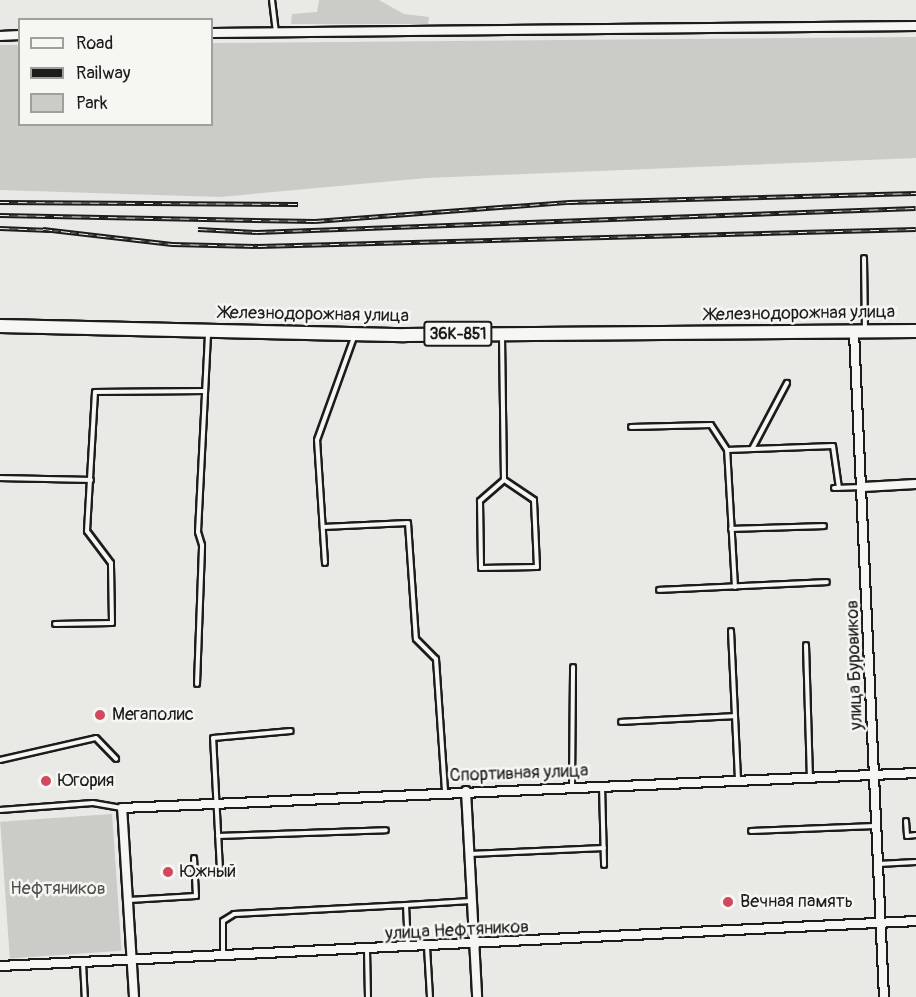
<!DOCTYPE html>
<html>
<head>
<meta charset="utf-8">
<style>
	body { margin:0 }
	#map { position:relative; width:916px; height:997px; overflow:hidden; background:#e9e9e5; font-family:Pangolin,sans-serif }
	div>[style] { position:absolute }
	.green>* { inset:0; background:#cbcbc7; transform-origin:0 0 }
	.roads { filter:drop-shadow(2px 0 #1c1c1c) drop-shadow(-2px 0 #1c1c1c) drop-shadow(0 2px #1c1c1c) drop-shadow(0 -2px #1c1c1c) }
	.lane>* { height:4px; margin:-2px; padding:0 2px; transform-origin:2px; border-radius:2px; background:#f6f6f2 }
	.street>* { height:8px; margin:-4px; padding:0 4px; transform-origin:4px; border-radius:4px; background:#f6f6f2 }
	.primary>* { height:12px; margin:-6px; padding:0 6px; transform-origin:6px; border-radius:6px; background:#f6f6f2 }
	.rail>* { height:5px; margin-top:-2.5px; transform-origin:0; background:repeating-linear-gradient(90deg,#f6f6f2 0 9px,#1c1c1c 0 18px); box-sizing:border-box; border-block:2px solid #1c1c1c }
	.dots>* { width:16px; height:16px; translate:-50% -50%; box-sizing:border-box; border:3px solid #f6f6f2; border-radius:50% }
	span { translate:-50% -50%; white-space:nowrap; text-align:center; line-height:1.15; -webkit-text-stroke:5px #f6f6f2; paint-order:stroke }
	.shield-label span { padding:2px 4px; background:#f6f6f2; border:2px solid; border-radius:4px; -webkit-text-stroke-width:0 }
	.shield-label { font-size:16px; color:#1c1c1c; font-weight:700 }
	.street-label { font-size:18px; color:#1c1c1c }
	.poi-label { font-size:18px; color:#1c1c1c }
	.left { translate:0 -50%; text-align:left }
	.park-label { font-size:18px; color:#51514f }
	.legend { position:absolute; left:18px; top:18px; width:195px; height:108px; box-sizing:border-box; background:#f6f6f2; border:2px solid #9f9f9c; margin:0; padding:8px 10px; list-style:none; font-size:18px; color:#1c1c1c }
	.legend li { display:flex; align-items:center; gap:12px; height:30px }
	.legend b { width:30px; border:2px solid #9f9f9c }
</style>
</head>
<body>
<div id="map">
	<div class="green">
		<div style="clip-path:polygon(319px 0,379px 0,404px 14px,429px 17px,428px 24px,291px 24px,292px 14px,317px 12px)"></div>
		<div style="clip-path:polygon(916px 37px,916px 158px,426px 178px,220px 197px,0 190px,0 45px,19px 45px,20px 124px,212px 124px,212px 43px)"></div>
		<div style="left:112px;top:814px;width:137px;height:112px;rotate:86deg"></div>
	</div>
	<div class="roads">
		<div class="lane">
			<div style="left:272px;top:0;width:31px;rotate:83deg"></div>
			<div style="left:864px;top:258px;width:70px;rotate:89.2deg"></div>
			<div style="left:502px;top:337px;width:143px;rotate:89.2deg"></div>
			<div style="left:504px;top:480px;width:32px;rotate:139deg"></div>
			<div style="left:480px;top:501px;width:67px;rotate:89.1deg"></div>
			<div style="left:481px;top:568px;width:56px;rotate:-1deg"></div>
			<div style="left:537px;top:567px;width:67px;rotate:-92.6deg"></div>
			<div style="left:534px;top:500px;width:36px;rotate:-146deg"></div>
			<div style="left:631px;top:427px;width:80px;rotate:-1.4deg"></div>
			<div style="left:711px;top:425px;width:30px;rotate:57deg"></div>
			<div style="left:752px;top:449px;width:75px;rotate:-62.1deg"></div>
			<div style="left:0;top:478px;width:91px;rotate:1.3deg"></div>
			<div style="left:834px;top:488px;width:28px;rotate:-2deg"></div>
			<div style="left:323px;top:527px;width:85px;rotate:-2.7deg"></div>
			<div style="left:408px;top:523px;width:116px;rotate:86.1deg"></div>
			<div style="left:416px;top:639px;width:28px;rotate:45deg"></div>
			<div style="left:436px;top:659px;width:133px;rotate:86.1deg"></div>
			<div style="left:731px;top:529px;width:93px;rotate:-1.8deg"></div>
			<div style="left:325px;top:563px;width:123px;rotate:-93.7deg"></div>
			<div style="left:317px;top:440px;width:109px;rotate:-70.2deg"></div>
			<div style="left:735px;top:587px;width:137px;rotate:-93.3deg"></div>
			<div style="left:727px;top:450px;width:106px;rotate:-2.2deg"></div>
			<div style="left:833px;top:446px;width:42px;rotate:81.9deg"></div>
			<div style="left:659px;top:590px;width:168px;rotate:-2.7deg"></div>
			<div style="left:55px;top:624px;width:57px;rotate:-1deg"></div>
			<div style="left:112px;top:623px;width:60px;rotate:-91deg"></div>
			<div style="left:111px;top:563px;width:40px;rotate:-127deg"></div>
			<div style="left:87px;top:531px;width:139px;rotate:-86.7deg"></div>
			<div style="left:95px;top:392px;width:110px;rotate:-0.5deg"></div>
			<div style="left:731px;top:631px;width:149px;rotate:87.3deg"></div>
			<div style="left:806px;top:645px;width:133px;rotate:88.3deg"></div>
			<div style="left:197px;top:684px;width:139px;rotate:-87.9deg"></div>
			<div style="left:202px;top:545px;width:14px;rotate:-107deg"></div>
			<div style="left:198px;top:532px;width:200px;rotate:-87.1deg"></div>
			<div style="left:621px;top:722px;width:114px;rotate:-3deg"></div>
			<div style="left:0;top:760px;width:98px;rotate:-12.9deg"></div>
			<div style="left:96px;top:738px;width:29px;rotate:46deg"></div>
			<div style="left:602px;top:786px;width:79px;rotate:88.5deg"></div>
			<div style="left:572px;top:787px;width:120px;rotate:-89.5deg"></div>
			<div style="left:0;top:810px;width:93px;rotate:-4.3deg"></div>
			<div style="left:93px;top:803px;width:29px;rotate:10deg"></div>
			<div style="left:906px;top:821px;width:15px;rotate:86deg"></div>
			<div style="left:907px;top:836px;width:9px;rotate:-6deg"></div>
			<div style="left:751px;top:831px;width:124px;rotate:-2.3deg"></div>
			<div style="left:218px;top:836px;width:168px;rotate:-2deg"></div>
			<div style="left:470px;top:854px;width:134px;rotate:-2.6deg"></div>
			<div style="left:878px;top:864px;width:38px;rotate:-3deg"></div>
			<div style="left:220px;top:870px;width:132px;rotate:-93deg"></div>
			<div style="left:213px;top:738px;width:78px;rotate:-5.1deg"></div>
			<div style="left:129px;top:900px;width:67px;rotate:-3.4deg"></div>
			<div style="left:196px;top:896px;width:38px;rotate:-93deg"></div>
			<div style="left:406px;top:905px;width:65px;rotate:-3.5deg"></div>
			<div style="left:427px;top:947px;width:50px;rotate:86.6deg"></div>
			<div style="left:367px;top:950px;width:47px;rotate:88.8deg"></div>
			<div style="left:223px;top:956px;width:35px;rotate:-90deg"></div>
			<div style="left:223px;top:921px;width:13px;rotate:-32deg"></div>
			<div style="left:234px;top:914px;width:172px;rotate:-3deg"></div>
			<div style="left:406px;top:905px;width:42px;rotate:87.3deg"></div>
			<div style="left:83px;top:963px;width:34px;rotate:87deg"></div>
		</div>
		<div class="street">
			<div style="left:212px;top:33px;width:704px;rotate:-0.57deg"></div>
			<div style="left:0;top:36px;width:20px;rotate:-3deg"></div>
			<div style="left:854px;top:332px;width:666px;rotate:87.42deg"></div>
			<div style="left:863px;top:487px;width:53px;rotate:-3.2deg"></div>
			<div style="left:466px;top:791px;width:206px;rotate:86.9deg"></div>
			<div style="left:0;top:966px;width:917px;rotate:-2.81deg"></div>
			<div style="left:134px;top:997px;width:189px;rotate:-93.6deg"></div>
			<div style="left:122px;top:808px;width:795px;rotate:-2.52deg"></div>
		</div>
		<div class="primary">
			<div style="left:0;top:326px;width:405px;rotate:1.3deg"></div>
			<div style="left:405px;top:335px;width:511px;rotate:-0.45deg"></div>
		</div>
	</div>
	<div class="rail">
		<div style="left:0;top:202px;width:298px;rotate:0.4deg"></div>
		<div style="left:0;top:215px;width:315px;rotate:1.1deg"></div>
		<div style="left:315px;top:221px;width:255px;rotate:-4.3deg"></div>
		<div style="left:569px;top:202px;width:347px;rotate:-1.5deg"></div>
		<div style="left:0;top:228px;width:50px;rotate:2.3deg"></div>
		<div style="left:43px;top:229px;width:130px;rotate:6.6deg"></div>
		<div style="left:172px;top:244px;width:86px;rotate:1.3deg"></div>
		<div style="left:258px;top:246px;width:658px;rotate:-1.48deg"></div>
		<div style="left:198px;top:229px;width:59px;rotate:2.9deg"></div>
		<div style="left:257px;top:232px;width:659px;rotate:-2.09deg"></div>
	</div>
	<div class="dots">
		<div style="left:100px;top:715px;background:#d1495b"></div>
		<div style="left:46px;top:781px;background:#d1495b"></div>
		<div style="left:168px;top:872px;background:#d1495b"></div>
		<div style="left:728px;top:902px;background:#d1495b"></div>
	</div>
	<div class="shield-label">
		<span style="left:458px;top:334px">36К-851</span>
	</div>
	<div class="street-label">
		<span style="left:800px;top:314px;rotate:-1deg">Железнодорожная улица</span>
		<span style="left:314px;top:315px;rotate:1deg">Железнодорожная улица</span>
		<span style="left:855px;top:665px;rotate:-92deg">улица Буровиков</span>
		<span style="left:519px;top:774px;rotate:-2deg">Спортивная улица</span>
		<span style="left:457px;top:931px;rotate:-3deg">улица Нефтяников</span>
	</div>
	<div class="poi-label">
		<span class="left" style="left:112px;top:715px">Мегаполис</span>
		<span class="left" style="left:58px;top:781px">Югория</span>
		<span class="left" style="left:180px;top:872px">Южный</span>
		<span class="left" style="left:740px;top:902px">Вечная память</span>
	</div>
	<div class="park-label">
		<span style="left:58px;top:889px">Нефтяников</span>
	</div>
	<ul class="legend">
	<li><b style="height:8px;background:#f6f6f2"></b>Road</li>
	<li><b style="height:8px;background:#1c1c1c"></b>Railway</li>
	<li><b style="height:16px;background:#cbcbc7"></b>Park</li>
	</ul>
</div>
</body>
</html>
